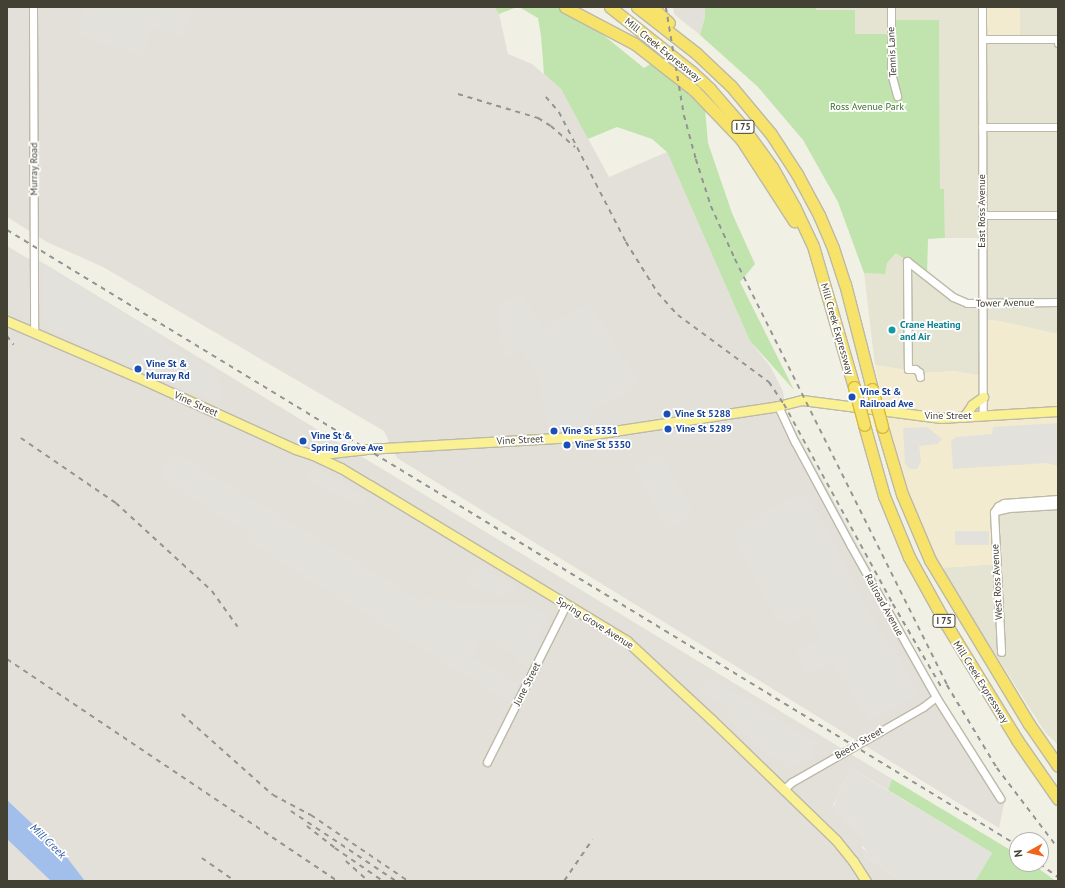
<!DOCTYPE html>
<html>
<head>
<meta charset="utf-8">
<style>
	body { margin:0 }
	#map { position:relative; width:1065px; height:888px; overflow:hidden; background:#f1f0e4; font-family:"PT Sans",sans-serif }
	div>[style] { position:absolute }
	.residential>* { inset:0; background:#e5e3d2 }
	.commercial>* { inset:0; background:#f3ebcf; transform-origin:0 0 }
	.industrial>* { inset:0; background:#e3e0d9 }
	.green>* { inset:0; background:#c1e4ae }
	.parking>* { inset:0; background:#e2e1dc; transform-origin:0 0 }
	.water>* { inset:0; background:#a2bfec }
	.roads { filter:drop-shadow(1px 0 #bcb9a7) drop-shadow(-1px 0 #bcb9a7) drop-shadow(0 1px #bcb9a7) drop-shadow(0 -1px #bcb9a7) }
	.minor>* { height:7px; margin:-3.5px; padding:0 3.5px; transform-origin:3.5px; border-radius:3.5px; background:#fff }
	.major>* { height:9px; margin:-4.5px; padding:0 4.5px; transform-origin:4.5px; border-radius:4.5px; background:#faf094 }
	.highway>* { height:11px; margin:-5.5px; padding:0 5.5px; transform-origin:5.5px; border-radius:5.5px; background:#f7e369 }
	.rail>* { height:1.5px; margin-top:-0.75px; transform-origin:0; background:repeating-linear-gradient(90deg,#939393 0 5px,transparent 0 10px) }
	.bridges { filter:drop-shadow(1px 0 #d6ba39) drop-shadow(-1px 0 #d6ba39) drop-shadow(0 1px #d6ba39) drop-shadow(0 -1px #d6ba39) }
	.highway-bridge>* { height:11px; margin:-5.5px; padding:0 5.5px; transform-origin:5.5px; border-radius:5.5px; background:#f7e369 }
	.dots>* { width:11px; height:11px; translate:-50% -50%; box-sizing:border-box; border:2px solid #fff; border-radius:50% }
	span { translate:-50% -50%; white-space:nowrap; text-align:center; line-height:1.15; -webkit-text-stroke:3.5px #fff; paint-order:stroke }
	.shield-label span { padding:1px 3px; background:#fff; border:1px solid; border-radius:3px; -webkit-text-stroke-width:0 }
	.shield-label { font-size:9px; color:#434034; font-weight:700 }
	.street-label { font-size:10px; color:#434034 }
	.park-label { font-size:10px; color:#38712b }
	.culture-label { font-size:10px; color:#0d838f; font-weight:700 }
	.left { translate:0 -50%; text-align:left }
	.transit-label { font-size:10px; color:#164399; font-weight:700 }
	.water-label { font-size:11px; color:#3360a9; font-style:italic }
	.frame { position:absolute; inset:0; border:8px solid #434034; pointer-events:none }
	.north { position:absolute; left:1009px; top:832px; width:40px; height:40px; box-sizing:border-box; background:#fff; border:1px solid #b4b3ae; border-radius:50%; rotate:262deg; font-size:11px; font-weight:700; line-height:16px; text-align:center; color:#434034 }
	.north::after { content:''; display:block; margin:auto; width:14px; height:18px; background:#f0651b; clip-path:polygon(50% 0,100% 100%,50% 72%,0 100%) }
</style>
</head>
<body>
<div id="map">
	<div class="residential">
		<div style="clip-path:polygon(816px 7px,982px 7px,1019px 39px,1020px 7px,1058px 7px,1058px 334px,999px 321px,983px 320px,983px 376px,954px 371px,925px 373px,875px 365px,864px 273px,884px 274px,887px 263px,896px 253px,953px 297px,983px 303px,982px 238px,945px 238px,944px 189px,940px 189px,939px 20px,896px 20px,897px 34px,855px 34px,816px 10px)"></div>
		<div style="clip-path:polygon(1058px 505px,1058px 745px,1045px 732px,940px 568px,997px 564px,994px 512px)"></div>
	</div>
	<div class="commercial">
		<div style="left:982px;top:7px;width:38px;height:32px"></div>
		<div style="clip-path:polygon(983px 320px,999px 321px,1058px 334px,1058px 505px,994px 512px,997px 564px,940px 568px,916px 518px,899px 472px,875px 365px,925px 373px,954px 371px,983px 376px)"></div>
	</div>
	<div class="industrial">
		<div style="clip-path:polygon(7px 7px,494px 7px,499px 14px,508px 54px,532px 64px,561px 89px,609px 177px,667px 152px,750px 341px,770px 366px,783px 391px,786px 413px,950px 715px,1005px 799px,999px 828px,397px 458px,384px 431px,103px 267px,47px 242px,7px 217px)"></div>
		<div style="clip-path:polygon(673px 7px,705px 7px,705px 17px,700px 35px,674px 14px)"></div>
		<div style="clip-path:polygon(7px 246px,27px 258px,40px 261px,892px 779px,888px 790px,852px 769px,839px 789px,838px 797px,833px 805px,846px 821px,858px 829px,864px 838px,862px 848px,867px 852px,864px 856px,903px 881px,7px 881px)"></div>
	</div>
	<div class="green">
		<div style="clip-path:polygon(494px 7px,517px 7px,499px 14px)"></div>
		<div style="clip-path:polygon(519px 7px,561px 7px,596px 29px,644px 68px,661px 57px,704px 96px,708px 143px,732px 213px,755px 264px,740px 282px,794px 390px,750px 341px,667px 152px,652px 139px,617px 127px,588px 139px,561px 89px,544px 74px,541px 36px,538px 18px)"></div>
		<div style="clip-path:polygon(705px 7px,816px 7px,816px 10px,855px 10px,855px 34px,896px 34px,896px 20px,939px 20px,940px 189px,944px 189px,945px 238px,928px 239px,927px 276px,896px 253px,887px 263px,885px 274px,864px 273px,838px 202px,803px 140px,758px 87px,700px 35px,705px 17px)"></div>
		<div style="clip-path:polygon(892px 779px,1017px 854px,1017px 864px,1032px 864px,1056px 881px,975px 881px,992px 853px,888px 790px)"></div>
	</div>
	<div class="parking">
		<div style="clip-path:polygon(85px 7px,192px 7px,183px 37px,151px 27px,143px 56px,76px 35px)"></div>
		<div style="clip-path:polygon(43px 265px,166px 339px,164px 343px,221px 374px,217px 383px,223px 387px,216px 402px,83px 345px,47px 325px,43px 314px)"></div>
		<div style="clip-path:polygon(519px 292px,544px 330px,588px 302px,640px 384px,590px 412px,590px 425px,550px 430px,549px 422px,546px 419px,540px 379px,523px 351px,520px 350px,506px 357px,500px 338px,504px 336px,499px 322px,501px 314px,497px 306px)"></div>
		<div style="clip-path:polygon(1058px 423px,1058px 466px,1047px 463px,953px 469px,951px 441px,956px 437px,992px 434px,993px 427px)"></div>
		<div style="clip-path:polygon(927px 427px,942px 439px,938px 444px,919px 446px,921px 461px,917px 469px,910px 469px,905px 464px,903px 428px)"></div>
		<div style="clip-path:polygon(174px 452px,420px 600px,428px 597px,468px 605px,533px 606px,548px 616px,536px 638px,542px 643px,530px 667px,519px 662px,516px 655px,482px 637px,475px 647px,473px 658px,519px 684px,510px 703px,245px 540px,249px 533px,180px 490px,161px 473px)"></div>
		<div style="clip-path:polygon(661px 453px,693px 513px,683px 522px,668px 529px,635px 467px)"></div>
		<div style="left:311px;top:466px;width:65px;height:13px;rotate:29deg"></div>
		<div style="clip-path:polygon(800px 494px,803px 499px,808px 497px,882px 635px,893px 649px,916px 691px,914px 698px,869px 721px,833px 662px,807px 675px,795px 651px,821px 638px,808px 613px,787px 624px,784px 619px,779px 622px,733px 537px,738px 534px,735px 529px)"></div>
		<div style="left:989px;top:531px;width:14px;height:34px;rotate:90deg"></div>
		<div style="clip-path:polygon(477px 564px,516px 588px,514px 592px,499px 595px,465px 584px)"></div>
		<div style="clip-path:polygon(707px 676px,816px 743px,813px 755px,791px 768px,767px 754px,728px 718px,728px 708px,699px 691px)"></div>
		<div style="clip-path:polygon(852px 769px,992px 853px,975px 881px,903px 881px,864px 856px,867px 852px,861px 843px,864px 838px,856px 833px,858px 829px,836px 814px,833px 808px,838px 797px,839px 789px)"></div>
	</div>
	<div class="water">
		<div style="clip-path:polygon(7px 800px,65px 855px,85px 881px,51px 881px,7px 839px)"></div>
	</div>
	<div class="roads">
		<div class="minor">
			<div style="left:33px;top:7px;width:325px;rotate:89.8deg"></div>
			<div style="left:891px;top:7px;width:66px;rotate:90deg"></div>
			<div style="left:891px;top:73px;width:24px;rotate:75deg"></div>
			<div style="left:982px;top:7px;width:408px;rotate:89.9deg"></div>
			<div style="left:982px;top:39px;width:76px"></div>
			<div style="left:1058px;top:39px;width:4px;rotate:90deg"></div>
			<div style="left:982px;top:127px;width:76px"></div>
			<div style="left:982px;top:215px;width:76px"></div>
			<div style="left:907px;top:261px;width:58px;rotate:38deg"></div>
			<div style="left:953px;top:297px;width:15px;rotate:23deg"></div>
			<div style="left:967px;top:303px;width:91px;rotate:-0.6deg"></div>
			<div style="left:907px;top:261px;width:108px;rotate:89.5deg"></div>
			<div style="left:908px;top:369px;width:7px"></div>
			<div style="left:915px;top:369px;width:5px;rotate:37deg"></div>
			<div style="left:919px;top:372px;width:5px;rotate:79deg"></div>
			<div style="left:778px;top:406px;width:40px;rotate:65deg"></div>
			<div style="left:795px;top:442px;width:118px;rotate:61.7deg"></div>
			<div style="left:851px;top:546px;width:173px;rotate:60.6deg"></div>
			<div style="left:936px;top:697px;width:120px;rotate:57.6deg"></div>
			<div style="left:996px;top:511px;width:13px;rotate:-13deg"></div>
			<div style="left:1009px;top:508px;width:49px;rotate:-3.5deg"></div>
			<div style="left:994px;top:512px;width:140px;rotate:87.1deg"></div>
			<div style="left:994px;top:512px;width:7px;rotate:-56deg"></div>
			<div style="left:998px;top:506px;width:7px;rotate:-27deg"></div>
			<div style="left:1004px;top:503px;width:54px;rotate:-4.2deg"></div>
			<div style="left:487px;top:762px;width:176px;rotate:-63.3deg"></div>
			<div style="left:783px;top:790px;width:12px;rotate:-42deg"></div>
			<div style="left:792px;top:782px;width:151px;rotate:-29.8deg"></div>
			<div style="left:923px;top:707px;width:16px;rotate:-38deg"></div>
		</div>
		<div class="major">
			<div style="left:7px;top:321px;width:139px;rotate:23.3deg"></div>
			<div style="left:135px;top:376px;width:176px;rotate:24.5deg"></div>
			<div style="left:295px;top:449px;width:19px;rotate:18deg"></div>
			<div style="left:313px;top:455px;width:54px;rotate:-6.3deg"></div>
			<div style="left:367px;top:449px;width:207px;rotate:-3.3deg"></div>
			<div style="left:574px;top:437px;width:206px;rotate:-8.6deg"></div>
			<div style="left:778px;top:406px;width:25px;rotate:-14deg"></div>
			<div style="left:802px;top:400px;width:140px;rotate:7.4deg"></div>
			<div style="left:941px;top:418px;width:117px;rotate:-3.4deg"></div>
			<div style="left:964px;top:417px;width:14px;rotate:-56deg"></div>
			<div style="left:972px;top:405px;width:14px;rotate:-36deg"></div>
			<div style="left:313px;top:455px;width:31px;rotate:25deg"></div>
			<div style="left:341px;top:468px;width:35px;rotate:31deg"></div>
			<div style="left:371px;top:486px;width:299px;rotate:31.2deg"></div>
			<div style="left:627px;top:641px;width:115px;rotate:42.9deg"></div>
			<div style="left:711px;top:719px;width:174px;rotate:44.1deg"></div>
			<div style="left:836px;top:840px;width:27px;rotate:51deg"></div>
			<div style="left:853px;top:861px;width:24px;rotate:57deg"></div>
		</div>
		<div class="highway">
			<div style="left:565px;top:7px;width:79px;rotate:27.9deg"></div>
			<div style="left:635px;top:44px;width:75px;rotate:37.9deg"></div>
			<div style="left:694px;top:90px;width:68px;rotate:46.2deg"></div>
			<div style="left:741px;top:139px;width:98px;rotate:57.1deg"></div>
			<div style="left:610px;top:7px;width:105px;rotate:38.4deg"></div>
			<div style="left:692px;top:72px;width:25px;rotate:43deg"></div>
			<div style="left:710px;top:89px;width:49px;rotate:49.1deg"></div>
			<div style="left:742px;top:126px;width:51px;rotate:53.8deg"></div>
			<div style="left:772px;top:167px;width:47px;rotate:60.7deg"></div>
			<div style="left:795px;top:208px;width:42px;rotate:64.7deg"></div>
			<div style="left:813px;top:246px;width:147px;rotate:73.8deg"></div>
			<div style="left:637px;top:7px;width:75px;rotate:37.9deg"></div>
			<div style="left:696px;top:53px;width:48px;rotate:43.3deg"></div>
			<div style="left:731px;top:86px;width:62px;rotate:50.2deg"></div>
			<div style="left:771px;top:134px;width:48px;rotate:57deg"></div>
			<div style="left:797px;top:174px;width:47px;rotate:61.8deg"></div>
			<div style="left:819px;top:215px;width:36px;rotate:67deg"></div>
			<div style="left:833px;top:248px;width:38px;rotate:72deg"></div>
			<div style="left:845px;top:284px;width:108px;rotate:75.6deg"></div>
			<div style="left:652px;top:7px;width:23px;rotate:43deg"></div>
			<div style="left:864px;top:425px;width:74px;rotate:74.3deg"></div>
			<div style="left:884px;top:496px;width:66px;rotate:67.7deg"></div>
			<div style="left:909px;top:557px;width:77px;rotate:61.1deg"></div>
			<div style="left:946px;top:624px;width:136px;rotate:58.5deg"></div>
			<div style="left:1017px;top:740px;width:72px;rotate:55.2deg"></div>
			<div style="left:882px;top:427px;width:70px;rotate:73.4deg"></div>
			<div style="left:902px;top:494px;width:72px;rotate:67deg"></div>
			<div style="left:930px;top:560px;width:192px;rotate:58.9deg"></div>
			<div style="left:1029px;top:724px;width:51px;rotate:55.4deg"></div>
		</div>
	</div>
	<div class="rail">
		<div style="left:666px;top:7px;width:109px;rotate:80.5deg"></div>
		<div style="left:684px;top:115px;width:46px;rotate:74.7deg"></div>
		<div style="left:696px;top:159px;width:49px;rotate:72.3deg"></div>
		<div style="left:711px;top:206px;width:58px;rotate:65.6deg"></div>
		<div style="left:735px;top:259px;width:476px;rotate:63.5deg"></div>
		<div style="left:947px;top:685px;width:97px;rotate:58.9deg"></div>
		<div style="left:997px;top:768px;width:101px;rotate:52.7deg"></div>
		<div style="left:458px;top:94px;width:84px;rotate:16.7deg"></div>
		<div style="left:538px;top:118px;width:15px;rotate:32deg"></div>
		<div style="left:551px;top:126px;width:32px;rotate:41deg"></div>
		<div style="left:546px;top:97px;width:20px;rotate:49deg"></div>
		<div style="left:559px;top:112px;width:146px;rotate:62.7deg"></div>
		<div style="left:626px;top:242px;width:60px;rotate:57.9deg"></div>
		<div style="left:658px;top:293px;width:30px;rotate:48deg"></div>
		<div style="left:678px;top:315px;width:113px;rotate:36.4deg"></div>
		<div style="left:769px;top:382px;width:27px;rotate:56deg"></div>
		<div style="left:784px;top:404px;width:228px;rotate:61.4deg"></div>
		<div style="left:893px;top:604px;width:95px;rotate:59.7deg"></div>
		<div style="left:7px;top:230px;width:1183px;rotate:31.34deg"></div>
		<div style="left:7px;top:336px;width:11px;rotate:52deg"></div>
		<div style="left:21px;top:438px;width:115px;rotate:34.4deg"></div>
		<div style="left:116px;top:503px;width:130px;rotate:42.5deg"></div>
		<div style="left:212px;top:591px;width:44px;rotate:54.2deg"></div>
		<div style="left:7px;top:659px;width:398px;rotate:33.9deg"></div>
		<div style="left:182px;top:714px;width:122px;rotate:41.7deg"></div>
		<div style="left:273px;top:795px;width:43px;rotate:27.8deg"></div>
		<div style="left:311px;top:815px;width:117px;rotate:34.2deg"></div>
		<div style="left:291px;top:811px;width:126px;rotate:33.7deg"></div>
		<div style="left:307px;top:826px;width:36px;rotate:38deg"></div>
		<div style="left:335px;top:848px;width:58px;rotate:34.5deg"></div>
		<div style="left:202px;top:858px;width:40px;rotate:34.9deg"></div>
		<div style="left:346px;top:861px;width:30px;rotate:42deg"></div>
		<div style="left:1040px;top:864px;width:22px;rotate:36deg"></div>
		<div style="left:564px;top:881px;width:50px;rotate:-55.7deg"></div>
	</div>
	<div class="bridges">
		<div class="highway-bridge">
			<div style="left:854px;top:387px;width:39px;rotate:75deg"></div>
			<div style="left:872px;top:389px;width:39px;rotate:75deg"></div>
		</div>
	</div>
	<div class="dots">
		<div style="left:892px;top:330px;background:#0f9aa8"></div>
		<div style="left:138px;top:369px;background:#1a4fb4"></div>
		<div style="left:852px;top:397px;background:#1a4fb4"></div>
		<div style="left:667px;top:414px;background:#1a4fb4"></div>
		<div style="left:668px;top:429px;background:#1a4fb4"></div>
		<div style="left:554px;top:431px;background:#1a4fb4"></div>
		<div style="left:303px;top:441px;background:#1a4fb4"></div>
		<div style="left:567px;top:445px;background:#1a4fb4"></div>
	</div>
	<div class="shield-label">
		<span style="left:743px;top:127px">I 75</span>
		<span style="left:944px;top:621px">I 75</span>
	</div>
	<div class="street-label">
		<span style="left:663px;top:50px;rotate:39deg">Mill Creek Expressway</span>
		<span style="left:892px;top:52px;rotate:-93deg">Tennis Lane</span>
		<span style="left:34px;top:169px;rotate:-90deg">Murray Road</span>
		<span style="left:982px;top:211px;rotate:-90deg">East Ross Avenue</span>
		<span style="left:1005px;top:303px;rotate:-1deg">Tower Avenue</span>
		<span style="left:837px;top:329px;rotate:74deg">Mill Creek Expressway</span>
		<span style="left:196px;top:404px;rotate:24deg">Vine Street</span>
		<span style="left:948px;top:416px">Vine Street</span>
		<span style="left:520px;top:440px;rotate:-3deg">Vine Street</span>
		<span style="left:997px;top:582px;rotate:-93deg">West Ross Avenue</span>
		<span style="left:884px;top:605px;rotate:61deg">Railroad Avenue</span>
		<span style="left:595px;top:623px;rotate:32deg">Spring Grove Avenue</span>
		<span style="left:981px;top:682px;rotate:58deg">Mill Creek Expressway</span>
		<span style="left:527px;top:684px;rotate:-63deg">June Street</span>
		<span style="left:859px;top:743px;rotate:-30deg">Beech Street</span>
	</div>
	<div class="park-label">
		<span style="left:867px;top:107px">Ross Avenue Park</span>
	</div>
	<div class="culture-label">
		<span class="left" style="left:900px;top:330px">Crane Heating<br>and Air</span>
	</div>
	<div class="transit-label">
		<span class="left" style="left:146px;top:369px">Vine St &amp;<br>Murray Rd</span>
		<span class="left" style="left:860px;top:397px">Vine St &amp;<br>Railroad Ave</span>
		<span class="left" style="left:675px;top:414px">Vine St 5288</span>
		<span class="left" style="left:676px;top:429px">Vine St 5289</span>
		<span class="left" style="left:562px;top:431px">Vine St 5351</span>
		<span class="left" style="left:311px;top:441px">Vine St &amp;<br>Spring Grove Ave</span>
		<span class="left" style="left:575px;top:445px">Vine St 5350</span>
	</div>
	<div class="water-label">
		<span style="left:48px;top:841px;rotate:44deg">Mill Creek</span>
	</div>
	<div class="frame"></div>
	<div class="north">N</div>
</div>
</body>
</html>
